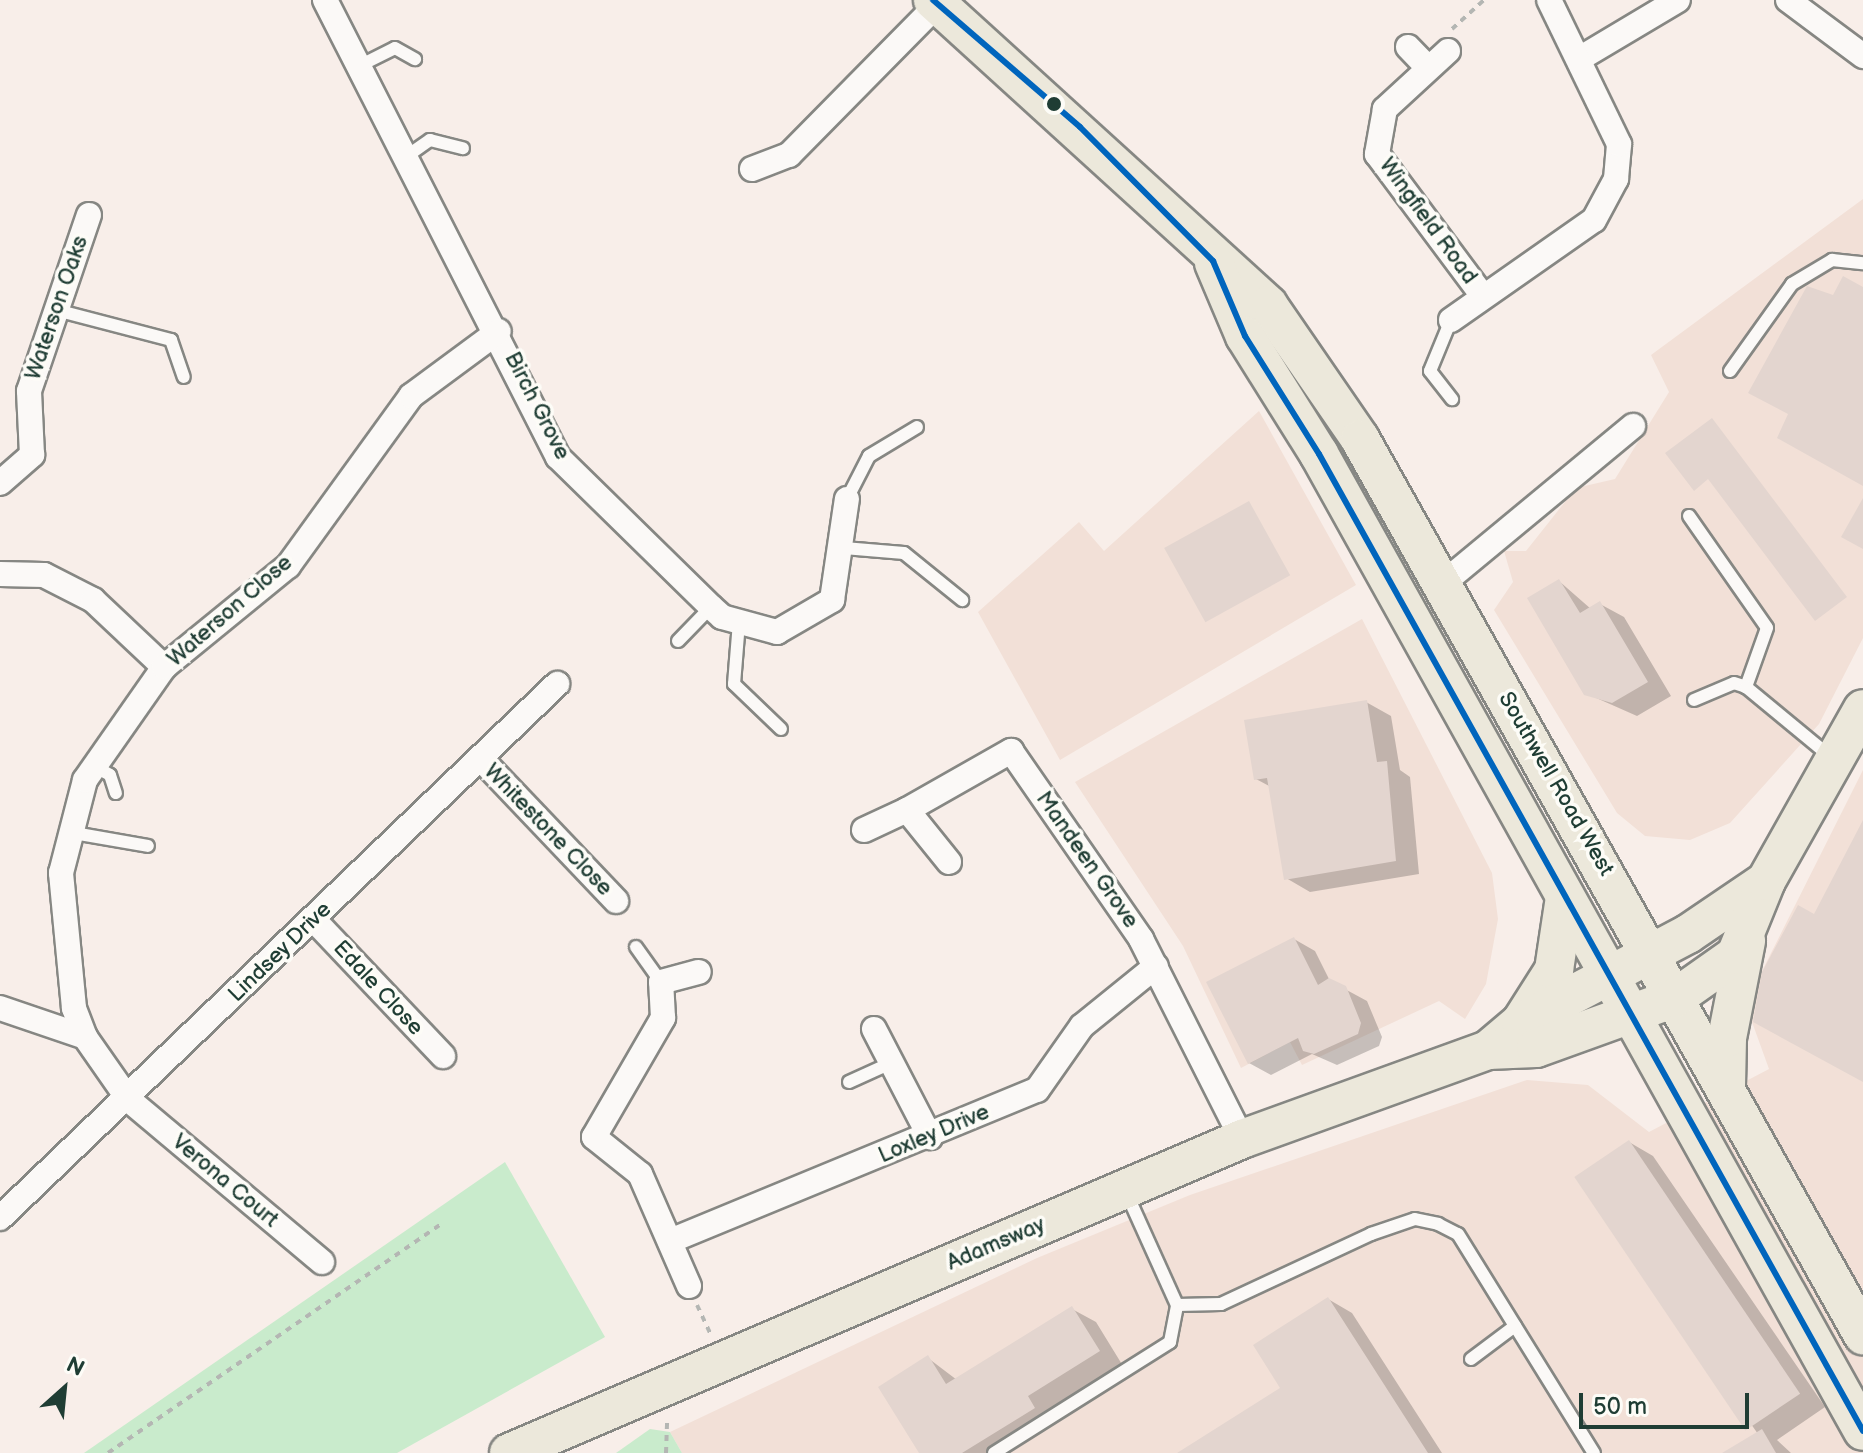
<!DOCTYPE html>
<html>
<head>
<meta charset="utf-8">
<style>
	body { margin:0 }
	#map { position:relative; width:1863px; height:1453px; overflow:hidden; background:#f8eee9; font-family:"Balsamiq Sans",sans-serif }
	div>[style] { position:absolute }
	.built>* { inset:0; background:#f2e0d7 }
	.green>* { inset:0; background:#c9ebcc }
	.shadow>* { inset:0; background:#0003 }
	.building>* { inset:0; background:#e3d5cf; transform-origin:0 0 }
	.path>* { height:4px; margin-top:-2px; transform-origin:0; background:repeating-linear-gradient(90deg,#b4b6b3 0 6px,transparent 0 12px) }
	.roads { filter:drop-shadow(2px 0 #868783) drop-shadow(-2px 0 #868783) drop-shadow(0 2px #868783) drop-shadow(0 -2px #868783) }
	.lane>* { height:12px; margin:-6px; padding:0 6px; transform-origin:6px; border-radius:6px; background:#fbf9f7 }
	.street>* { height:24px; margin:-12px; padding:0 12px; transform-origin:12px; border-radius:12px; background:#fbf9f7 }
	.primary>* { height:38px; margin:-19px; padding:0 19px; transform-origin:19px; border-radius:19px; background:#ece8db }
	.bus-1>* { height:6px; margin:-3px; padding:0 3px; transform-origin:3px; border-radius:3px; background:#0065bd }
	.dots>* { width:22px; height:22px; translate:-50% -50%; box-sizing:border-box; border:4px solid #fdfcf7; border-radius:50% }
	span { translate:-50% -50%; white-space:nowrap; text-align:center; line-height:1.15; -webkit-text-stroke:7px #fdfcf7; paint-order:stroke }
	.street-label { font-size:22px; color:#1f3d34 }
	.north { position:absolute; left:24px; top:1349px; width:80px; height:80px; -webkit-text-stroke:6px #fdfcf7; paint-order:stroke; rotate:27deg; font-size:22px; font-weight:700; line-height:32px; text-align:center; color:#1f3d34 }
	.north::after { content:''; display:block; margin:auto; width:28px; height:36px; background:#1f3d34; clip-path:polygon(50% 0,100% 100%,50% 72%,0 100%) }
	.scale { position:absolute; left:1579px; top:1393px; width:170px; height:36px; box-sizing:border-box; border:4px solid #1f3d34; border-top:0; padding-left:10px; font-size:24px; line-height:28px; white-space:nowrap; color:#1f3d34; -webkit-text-stroke:6px #fdfcf7; paint-order:stroke }
</style>
</head>
<body>
<div id="map">
	<div class="built">
		<div style="clip-path:polygon(1863px 199px,1863px 638px,1819px 724px,1730px 823px,1690px 840px,1645px 836px,1617px 813px,1494px 610px,1513px 582px,1504px 551px,1526px 551px,1576px 488px,1615px 479px,1669px 392px,1651px 355px)"></div>
		<div style="clip-path:polygon(1259px 411px,1356px 585px,1060px 760px,978px 612px,1079px 522px,1104px 551px)"></div>
		<div style="clip-path:polygon(1362px 619px,1492px 873px,1498px 919px,1486px 984px,1465px 1019px,1439px 1001px,1302px 1065px,1290px 1042px,1241px 1068px,1183px 946px,1075px 782px)"></div>
		<div style="clip-path:polygon(1863px 770px,1863px 1453px,682px 1453px,670px 1432px,1037px 1258px,1190px 1195px,1527px 1080px,1588px 1085px,1649px 1132px,1769px 1069px,1752px 1022px,1753px 989px)"></div>
	</div>
	<div class="green">
		<div style="clip-path:polygon(505px 1162px,605px 1337px,397px 1453px,84px 1453px)"></div>
		<div style="clip-path:polygon(650px 1429px,670px 1432px,682px 1453px,616px 1453px)"></div>
	</div>
	<div class="shadow">
		<div style="clip-path:polygon(1559px 581px,1591px 609px,1600px 604px,1624px 617px,1671px 696px,1637px 716px,1585px 693px)"></div>
		<div style="clip-path:polygon(1366px 702px,1391px 716px,1400px 770px,1410px 777px,1419px 874px,1310px 892px,1286px 878px,1271px 787px,1256px 779px)"></div>
		<div style="clip-path:polygon(1294px 939px,1315px 951px,1330px 981px,1367px 1001px,1382px 1037px,1379px 1046px,1337px 1065px,1312px 1054px,1271px 1075px,1249px 1063px)"></div>
		<div style="clip-path:polygon(1629px 1142px,1653px 1156px,1825px 1407px,1777px 1440px,1791px 1453px,1726px 1453px,1758px 1434px,1577px 1177px)"></div>
		<div style="clip-path:polygon(1328px 1299px,1352px 1313px,1442px 1453px,1199px 1453px,1283px 1388px)"></div>
		<div style="clip-path:polygon(1072px 1309px,1096px 1322px,1123px 1366px,1051px 1410px,1058px 1422px,1008px 1453px,922px 1453px,928px 1358px,957px 1380px)"></div>
	</div>
	<div class="building">
		<div style="clip-path:polygon(1843px 276px,1863px 287px,1863px 486px,1777px 438px,1788px 414px,1748px 393px,1807px 286px,1833px 295px)"></div>
		<div style="clip-path:polygon(1712px 418px,1847px 597px,1815px 621px,1708px 479px,1694px 491px,1665px 453px)"></div>
		<div style="clip-path:polygon(1863px 498px,1863px 549px,1841px 537px)"></div>
		<div style="left:1249px;top:501px;width:85px;height:97px;rotate:61deg"></div>
		<div style="clip-path:polygon(1559px 579px,1580px 613px,1600px 601px,1648px 682px,1612px 703px,1584px 695px,1527px 598px)"></div>
		<div style="clip-path:polygon(1367px 700px,1377px 762px,1387px 761px,1396px 861px,1284px 880px,1267px 778px,1254px 780px,1244px 720px)"></div>
		<div style="clip-path:polygon(1863px 820px,1863px 1082px,1753px 1022px,1762px 972px,1798px 905px,1814px 914px)"></div>
		<div style="clip-path:polygon(1294px 937px,1318px 985px,1329px 978px,1346px 986px,1361px 1023px,1358px 1034px,1314px 1054px,1303px 1051px,1298px 1038px,1248px 1064px,1206px 982px)"></div>
		<div style="left:1629px;top:1140px;width:306px;height:66px;rotate:56deg"></div>
		<div style="clip-path:polygon(1328px 1297px,1428px 1453px,1177px 1453px,1280px 1388px,1253px 1345px)"></div>
		<div style="clip-path:polygon(1072px 1306px,1100px 1351px,1028px 1396px,1035px 1408px,962px 1453px,919px 1453px,878px 1387px,928px 1355px,946px 1384px)"></div>
		<div style="clip-path:polygon(1762px 1429px,1776px 1453px,1722px 1453px)"></div>
	</div>
	<div class="path">
		<div style="left:1452px;top:29px;width:43px;rotate:-42.2deg"></div>
		<div style="left:697px;top:1305px;width:31px;rotate:65deg"></div>
		<div style="left:108px;top:1453px;width:404px;rotate:-34.5deg"></div>
		<div style="left:666px;top:1453px;width:36px;rotate:-88deg"></div>
	</div>
	<div class="roads">
		<div class="lane">
			<div style="left:359px;top:66px;width:40px;rotate:-26.6deg"></div>
			<div style="left:395px;top:48px;width:23px;rotate:29deg"></div>
			<div style="left:407px;top:156px;width:28px;rotate:-35deg"></div>
			<div style="left:430px;top:140px;width:34px;rotate:14deg"></div>
			<div style="left:56px;top:310px;width:119px;rotate:14.6deg"></div>
			<div style="left:171px;top:340px;width:39px;rotate:71deg"></div>
			<div style="left:1451px;top:320px;width:55px;rotate:112.4deg"></div>
			<div style="left:1430px;top:371px;width:36px;rotate:52deg"></div>
			<div style="left:1730px;top:371px;width:107px;rotate:-54.5deg"></div>
			<div style="left:1792px;top:284px;width:47px;rotate:-31deg"></div>
			<div style="left:1832px;top:260px;width:31px;rotate:6deg"></div>
			<div style="left:847px;top:499px;width:48px;rotate:-62.9deg"></div>
			<div style="left:869px;top:456px;width:56px;rotate:-31.1deg"></div>
			<div style="left:1689px;top:516px;width:136px;rotate:55.1deg"></div>
			<div style="left:1767px;top:628px;width:63px;rotate:109.6deg"></div>
			<div style="left:844px;top:548px;width:60px;rotate:4.8deg"></div>
			<div style="left:904px;top:553px;width:75px;rotate:39deg"></div>
			<div style="left:739px;top:622px;width:62px;rotate:94.6deg"></div>
			<div style="left:734px;top:684px;width:65px;rotate:43.8deg"></div>
			<div style="left:678px;top:641px;width:47px;rotate:-45.9deg"></div>
			<div style="left:1694px;top:700px;width:43px;rotate:-23deg"></div>
			<div style="left:1734px;top:683px;width:13px;rotate:18deg"></div>
			<div style="left:1746px;top:687px;width:112px;rotate:39.5deg"></div>
			<div style="left:94px;top:766px;width:18px;rotate:29deg"></div>
			<div style="left:110px;top:775px;width:19px;rotate:72deg"></div>
			<div style="left:68px;top:832px;width:81px;rotate:9.9deg"></div>
			<div style="left:636px;top:947px;width:43px;rotate:54.5deg"></div>
			<div style="left:849px;top:1082px;width:46px;rotate:-24.3deg"></div>
			<div style="left:1177px;top:1305px;width:44px;rotate:-1.3deg"></div>
			<div style="left:1221px;top:1304px;width:166px;rotate:-25deg"></div>
			<div style="left:1371px;top:1234px;width:46px;rotate:-18.8deg"></div>
			<div style="left:1415px;top:1219px;width:24px;rotate:12deg"></div>
			<div style="left:1438px;top:1224px;width:22px;rotate:27deg"></div>
			<div style="left:1458px;top:1234px;width:258px;rotate:58.2deg"></div>
			<div style="left:1471px;top:1359px;width:55px;rotate:-36.9deg"></div>
			<div style="left:994px;top:1453px;width:208px;rotate:-32.2deg"></div>
			<div style="left:1170px;top:1342px;width:38px;rotate:-79deg"></div>
			<div style="left:1177px;top:1305px;width:124px;rotate:-114.3deg"></div>
		</div>
		<div class="street">
			<div style="left:325px;top:0;width:513px;rotate:62.99deg"></div>
			<div style="left:558px;top:457px;width:214px;rotate:44.4deg"></div>
			<div style="left:711px;top:607px;width:15px;rotate:42deg"></div>
			<div style="left:722px;top:617px;width:57px;rotate:15.3deg"></div>
			<div style="left:777px;top:632px;width:64px;rotate:-30.2deg"></div>
			<div style="left:832px;top:600px;width:102px;rotate:-81.6deg"></div>
			<div style="left:1788px;top:0;width:94px;rotate:36.7deg"></div>
			<div style="left:1408px;top:47px;width:29px;rotate:46deg"></div>
			<div style="left:1448px;top:51px;width:86px;rotate:137.4deg"></div>
			<div style="left:1385px;top:109px;width:46px;rotate:100.1deg"></div>
			<div style="left:1377px;top:154px;width:177px;rotate:53.3deg"></div>
			<div style="left:1579px;top:59px;width:115px;rotate:-30.8deg"></div>
			<div style="left:752px;top:169px;width:40px;rotate:-21deg"></div>
			<div style="left:789px;top:155px;width:212px;rotate:-45.4deg"></div>
			<div style="left:1451px;top:320px;width:174px;rotate:-35deg"></div>
			<div style="left:1594px;top:220px;width:47px;rotate:-61.8deg"></div>
			<div style="left:1616px;top:179px;width:35px;rotate:-85deg"></div>
			<div style="left:1619px;top:144px;width:160px;rotate:-115.9deg"></div>
			<div style="left:0;top:483px;width:43px;rotate:-41.2deg"></div>
			<div style="left:32px;top:455px;width:64px;rotate:-92.7deg"></div>
			<div style="left:29px;top:391px;width:186px;rotate:-71.2deg"></div>
			<div style="left:0;top:574px;width:44px;rotate:1.3deg"></div>
			<div style="left:44px;top:575px;width:55px;rotate:27deg"></div>
			<div style="left:93px;top:600px;width:98px;rotate:43.3deg"></div>
			<div style="left:1442px;top:584px;width:248px;rotate:-39.6deg"></div>
			<div style="left:481px;top:759px;width:196px;rotate:46.4deg"></div>
			<div style="left:864px;top:830px;width:47px;rotate:-24.9deg"></div>
			<div style="left:949px;top:862px;width:67px;rotate:-128.9deg"></div>
			<div style="left:907px;top:810px;width:120px;rotate:-29.6deg"></div>
			<div style="left:1011px;top:751px;width:229px;rotate:55.3deg"></div>
			<div style="left:1141px;top:939px;width:224px;rotate:63.2deg"></div>
			<div style="left:313px;top:919px;width:189px;rotate:46.5deg"></div>
			<div style="left:0;top:1008px;width:90px;rotate:18.8deg"></div>
			<div style="left:85px;top:1037px;width:77px;rotate:55.1deg"></div>
			<div style="left:129px;top:1100px;width:252px;rotate:40deg"></div>
			<div style="left:874px;top:1029px;width:122px;rotate:62.6deg"></div>
			<div style="left:85px;top:1037px;width:31px;rotate:-111deg"></div>
			<div style="left:74px;top:1008px;width:136px;rotate:-95.5deg"></div>
			<div style="left:61px;top:873px;width:96px;rotate:-75.5deg"></div>
			<div style="left:85px;top:780px;width:138px;rotate:-55deg"></div>
			<div style="left:164px;top:667px;width:160px;rotate:-39.2deg"></div>
			<div style="left:288px;top:566px;width:210px;rotate:-54.1deg"></div>
			<div style="left:411px;top:396px;width:109px;rotate:-36.5deg"></div>
			<div style="left:0;top:1218px;width:772px;rotate:-43.79deg"></div>
			<div style="left:670px;top:1241px;width:397px;rotate:-22.4deg"></div>
			<div style="left:1037px;top:1090px;width:78px;rotate:-54.9deg"></div>
			<div style="left:1082px;top:1026px;width:95px;rotate:-39deg"></div>
			<div style="left:689px;top:1286px;width:122px;rotate:-113.6deg"></div>
			<div style="left:640px;top:1174px;width:59px;rotate:-141.2deg"></div>
			<div style="left:594px;top:1137px;width:138px;rotate:-59.9deg"></div>
			<div style="left:663px;top:1018px;width:36px;rotate:-93deg"></div>
			<div style="left:661px;top:982px;width:39px;rotate:-15deg"></div>
		</div>
		<div class="primary">
			<div style="left:933px;top:0;width:453px;rotate:42.3deg"></div>
			<div style="left:1268px;top:305px;width:163px;rotate:55.5deg"></div>
			<div style="left:1360px;top:439px;width:1028px;rotate:60.69deg"></div>
			<div style="left:1214px;top:263px;width:79px;rotate:67deg"></div>
			<div style="left:1245px;top:336px;width:139px;rotate:57.9deg"></div>
			<div style="left:1319px;top:454px;width:1118px;rotate:60.89deg"></div>
			<div style="left:1521px;top:1022px;width:62px;rotate:-57.6deg"></div>
			<div style="left:1554px;top:970px;width:74px;rotate:-81.4deg"></div>
			<div style="left:1488px;top:1050px;width:43px;rotate:-40.3deg"></div>
			<div style="left:1521px;top:1022px;width:189px;rotate:-27.8deg"></div>
			<div style="left:1688px;top:934px;width:94px;rotate:-34.2deg"></div>
			<div style="left:1726px;top:1086px;width:48px;rotate:-88.8deg"></div>
			<div style="left:1727px;top:1038px;width:99px;rotate:-78.9deg"></div>
			<div style="left:509px;top:1453px;width:797px;rotate:-23.19deg"></div>
			<div style="left:1242px;top:1139px;width:262px;rotate:-19.9deg"></div>
			<div style="left:1488px;top:1050px;width:48px;rotate:-2.4deg"></div>
			<div style="left:1536px;top:1048px;width:148px;rotate:-19.8deg"></div>
			<div style="left:1675px;top:998px;width:75px;rotate:-35.2deg"></div>
			<div style="left:1736px;top:955px;width:80px;rotate:-67.9deg"></div>
			<div style="left:1766px;top:881px;width:197px;rotate:-60.6deg"></div>
		</div>
	</div>
	<div class="bus-1">
		<div style="left:933px;top:0;width:194px;rotate:40.8deg"></div>
		<div style="left:1080px;top:127px;width:189px;rotate:45.2deg"></div>
		<div style="left:1213px;top:261px;width:82px;rotate:66.9deg"></div>
		<div style="left:1245px;top:336px;width:139px;rotate:57.9deg"></div>
		<div style="left:1319px;top:454px;width:1118px;rotate:60.89deg"></div>
	</div>
	<div class="dots">
		<div style="left:1054px;top:104px;background:#1f3d34"></div>
	</div>
	<div class="street-label">
		<span style="left:1428px;top:221px;rotate:54deg">Wingfield Road</span>
		<span style="left:57px;top:308px;rotate:-71deg">Waterson Oaks</span>
		<span style="left:537px;top:406px;rotate:63deg">Birch Grove</span>
		<span style="left:230px;top:611px;rotate:-41deg">Waterson Close</span>
		<span style="left:1556px;top:784px;rotate:60deg">Southwell Road West</span>
		<span style="left:548px;top:830px;rotate:46deg">Whitestone Close</span>
		<span style="left:1087px;top:860px;rotate:55deg">Mandeen Grove</span>
		<span style="left:280px;top:952px;rotate:-44deg">Lindsey Drive</span>
		<span style="left:378px;top:988px;rotate:47deg">Edale Close</span>
		<span style="left:934px;top:1134px;rotate:-23deg">Loxley Drive</span>
		<span style="left:225px;top:1181px;rotate:40deg">Verona Court</span>
		<span style="left:996px;top:1244px;rotate:-23deg">Adamsway</span>
	</div>
	<div class="north">N</div>
	<div class="scale">50 m</div>
</div>
</body>
</html>
